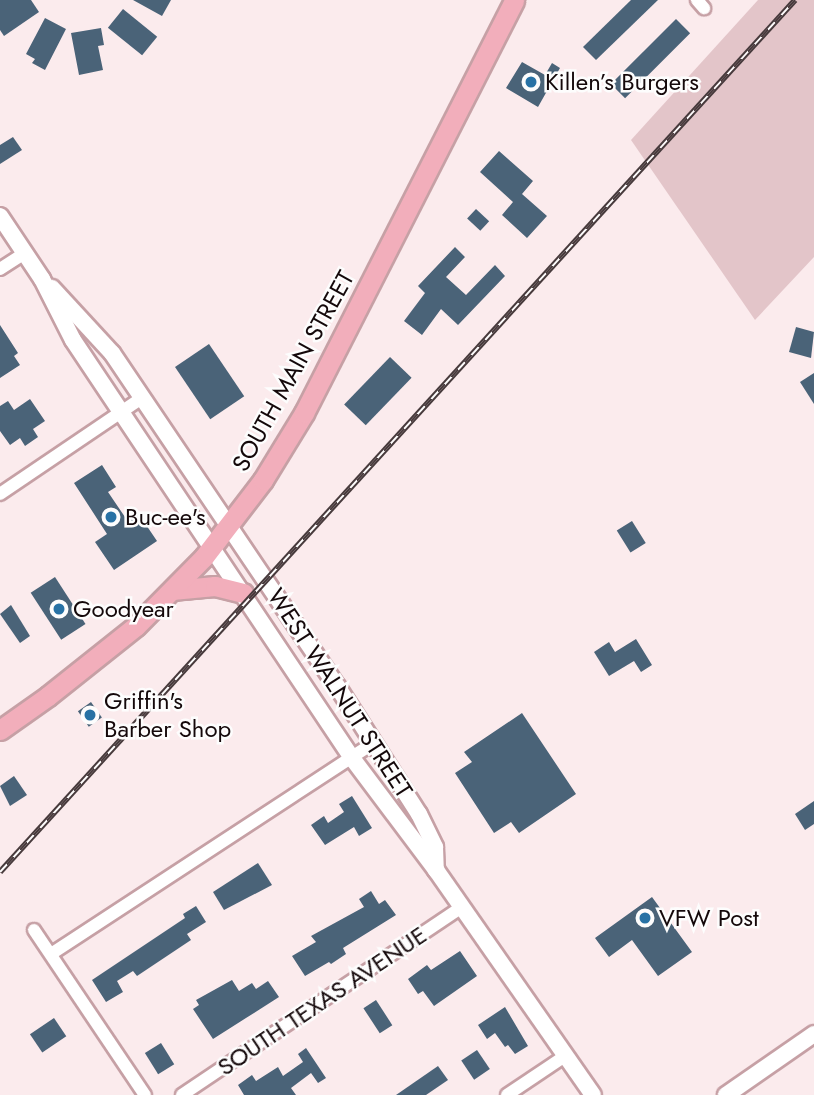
<!DOCTYPE html>
<html>
<head>
<meta charset="utf-8">
<style>
	body { margin:0 }
	#map { position:relative; width:814px; height:1095px; overflow:hidden; background:#fbebed; font-family:Jost,sans-serif }
	div>[style] { position:absolute }
	.green>* { inset:0; background:#e3c5c9 }
	.building>* { inset:0; background:#4a6378; transform-origin:0 0 }
	.roads { filter:drop-shadow(2px 0 #c6a0a5) drop-shadow(-2px 0 #c6a0a5) drop-shadow(0 2px #c6a0a5) drop-shadow(0 -2px #c6a0a5) }
	.minor>* { height:12px; margin:-6px; padding:0 6px; transform-origin:6px; border-radius:6px; background:#fff }
	.tertiary>* { height:16px; margin:-8px; padding:0 8px; transform-origin:8px; border-radius:8px; background:#fff }
	.primary>* { height:19px; margin:-9.5px; padding:0 9.5px; transform-origin:9.5px; border-radius:9.5px; background:#f2aebb }
	.rail>* { height:6px; margin-top:-3px; transform-origin:0; background:repeating-linear-gradient(90deg,#fdfdfd 0 10px,#473a3c 0 20px); box-sizing:border-box; border-block:2px solid #473a3c }
	.dots>* { width:19px; height:19px; translate:-50% -50%; box-sizing:border-box; border:4px solid #fdfdfd; border-radius:50% }
	span { translate:-50% -50%; white-space:nowrap; text-align:center; line-height:1.15; -webkit-text-stroke:5px #fdfdfd; paint-order:stroke }
	.poi-label { font-size:24px; color:#14080a }
	.left { translate:0 -50%; text-align:left }
	.street-label { font-size:24px; color:#14080a }
</style>
</head>
<body>
<div id="map">
	<div class="green">
		<div style="clip-path:polygon(758px 0,814px 0,814px 257px,755px 320px,631px 140px)"></div>
	</div>
	<div class="building">
		<div style="clip-path:polygon(0 0,31px 0,39px 12px,4px 36px,0 30px)"></div>
		<div style="clip-path:polygon(133px 0,171px 0,162px 16px)"></div>
		<div style="clip-path:polygon(631px 0,658px 0,596px 60px,583px 47px)"></div>
		<div style="left:123px;top:9px;width:44px;height:24px;rotate:39deg"></div>
		<div style="clip-path:polygon(45px 18px,66px 29px,45px 70px,32px 63px,35px 59px,26px 54px)"></div>
		<div style="left:676px;top:19px;width:20px;height:92px;rotate:45deg"></div>
		<div style="clip-path:polygon(101px 28px,104px 45px,98px 46px,103px 70px,79px 75px,71px 33px)"></div>
		<div style="clip-path:polygon(522px 62px,545px 75px,552px 63px,560px 68px,538px 107px,506px 88px)"></div>
		<div style="clip-path:polygon(13px 137px,22px 150px,0 164px,0 145px)"></div>
		<div style="clip-path:polygon(499px 151px,533px 181px,522px 194px,547px 216px,527px 238px,502px 215px,513px 202px,480px 172px)"></div>
		<div style="left:476px;top:209px;width:18px;height:13px;rotate:43deg"></div>
		<div style="clip-path:polygon(455px 247px,465px 257px,446px 277px,466px 295px,495px 265px,505px 276px,458px 325px,441px 309px,422px 335px,404px 321px,425px 293px,418px 286px)"></div>
		<div style="clip-path:polygon(0 325px,18px 353px,14px 356px,20px 365px,0 378px)"></div>
		<div style="clip-path:polygon(796px 327px,814px 332px,811px 358px,789px 352px)"></div>
		<div style="left:209px;top:344px;width:63px;height:41px;rotate:56deg"></div>
		<div style="left:390px;top:357px;width:30px;height:66px;rotate:44deg"></div>
		<div style="clip-path:polygon(814px 373px,814px 404px,800px 382px)"></div>
		<div style="clip-path:polygon(30px 399px,45px 421px,33px 429px,38px 437px,25px 446px,20px 438px,10px 445px,0 431px,0 406px,8px 401px,14px 410px)"></div>
		<div style="clip-path:polygon(102px 465px,116px 487px,108px 492px,127px 520px,138px 513px,157px 541px,114px 570px,95px 542px,107px 534px,74px 483px)"></div>
		<div style="left:632px;top:521px;width:26px;height:18px;rotate:58deg"></div>
		<div style="left:55px;top:577px;width:56px;height:29px;rotate:57deg"></div>
		<div style="clip-path:polygon(11px 605px,30px 636px,20px 643px,0 614px)"></div>
		<div style="clip-path:polygon(636px 639px,652px 665px,641px 672px,634px 661px,609px 676px,594px 652px,609px 642px,615px 652px)"></div>
		<div style="left:91px;top:702px;width:19px;height:16px;rotate:55deg"></div>
		<div style="clip-path:polygon(522px 713px,576px 794px,519px 833px,511px 822px,494px 833px,455px 773px,472px 762px,464px 752px)"></div>
		<div style="clip-path:polygon(14px 776px,27px 795px,10px 806px,0 786px)"></div>
		<div style="clip-path:polygon(352px 796px,372px 828px,359px 836px,354px 827px,325px 845px,311px 825px,324px 816px,328px 823px,344px 812px,339px 804px)"></div>
		<div style="clip-path:polygon(814px 801px,814px 824px,805px 830px,795px 814px)"></div>
		<div style="clip-path:polygon(258px 863px,272px 885px,224px 910px,213px 892px)"></div>
		<div style="clip-path:polygon(371px 891px,379px 904px,385px 900px,396px 915px,343px 948px,346px 954px,331px 964px,329px 962px,305px 976px,292px 956px,316px 942px,311px 936px,364px 907px,359px 899px)"></div>
		<div style="clip-path:polygon(652px 897px,692px 952px,658px 976px,632px 940px,609px 957px,595px 938px)"></div>
		<div style="clip-path:polygon(196px 906px,206px 922px,187px 934px,191px 940px,137px 976px,133px 971px,117px 981px,123px 992px,106px 1002px,92px 980px,185px 918px,183px 914px)"></div>
		<div style="clip-path:polygon(460px 951px,477px 976px,434px 1006px,423px 991px,418px 994px,408px 979px,427px 965px,431px 970px)"></div>
		<div style="clip-path:polygon(232px 980px,239px 991px,252px 983px,256px 989px,268px 981px,279px 997px,213px 1039px,193px 1009px,199px 1005px,196px 1000px)"></div>
		<div style="left:376px;top:1000px;width:30px;height:15px;rotate:57deg"></div>
		<div style="clip-path:polygon(505px 1007px,528px 1046px,515px 1054px,508px 1045px,505px 1047px,495px 1033px,487px 1039px,478px 1025px)"></div>
		<div style="left:54px;top:1018px;width:22px;height:29px;rotate:56deg"></div>
		<div style="left:161px;top:1043px;width:25px;height:19px;rotate:58deg"></div>
		<div style="clip-path:polygon(306px 1048px,326px 1078px,318px 1083px,311px 1073px,291px 1088px,296px 1095px,244px 1095px,238px 1085px,252px 1075px,256px 1081px,278px 1067px,283px 1076px,303px 1062px,298px 1054px)"></div>
		<div style="left:477px;top:1050px;width:23px;height:19px;rotate:56deg"></div>
		<div style="clip-path:polygon(438px 1066px,448px 1080px,426px 1095px,396px 1095px)"></div>
	</div>
	<div class="roads">
		<div class="minor">
			<div style="left:697px;top:0;width:11px;rotate:49deg"></div>
			<div style="left:0;top:269px;width:30px;rotate:-33deg"></div>
			<div style="left:0;top:494px;width:171px;rotate:-34.1deg"></div>
			<div style="left:34px;top:930px;width:199px;rotate:56.1deg"></div>
			<div style="left:51px;top:954px;width:386px;rotate:-33.2deg"></div>
			<div style="left:182px;top:1095px;width:337px;rotate:-33.9deg"></div>
			<div style="left:507px;top:1095px;width:70px;rotate:-33.9deg"></div>
		</div>
		<div class="tertiary">
			<div style="left:0;top:216px;width:76px;rotate:56.3deg"></div>
			<div style="left:42px;top:279px;width:68px;rotate:63.1deg"></div>
			<div style="left:73px;top:340px;width:503px;rotate:56.28deg"></div>
			<div style="left:352px;top:758px;width:140px;rotate:53.1deg"></div>
			<div style="left:436px;top:870px;width:274px;rotate:55.1deg"></div>
			<div style="left:52px;top:288px;width:88px;rotate:47.3deg"></div>
			<div style="left:112px;top:353px;width:402px;rotate:56deg"></div>
			<div style="left:337px;top:686px;width:152px;rotate:57.4deg"></div>
			<div style="left:419px;top:814px;width:37px;rotate:64deg"></div>
			<div style="left:435px;top:847px;width:23px;rotate:88deg"></div>
			<div style="left:726px;top:1095px;width:107px;rotate:-34.7deg"></div>
		</div>
		<div class="primary">
			<div style="left:172px;top:590px;width:43px;rotate:-5.3deg"></div>
			<div style="left:215px;top:586px;width:29px;rotate:14deg"></div>
			<div style="left:0;top:730px;width:59px;rotate:-35.3deg"></div>
			<div style="left:48px;top:696px;width:112px;rotate:-38.5deg"></div>
			<div style="left:136px;top:626px;width:97px;rotate:-45.4deg"></div>
			<div style="left:204px;top:557px;width:97px;rotate:-52.5deg"></div>
			<div style="left:263px;top:480px;width:79px;rotate:-58.5deg"></div>
			<div style="left:304px;top:413px;width:463px;rotate:-63deg"></div>
		</div>
	</div>
	<div class="rail">
		<div style="left:0;top:872px;width:1180px;rotate:-47.64deg"></div>
	</div>
	<div class="dots">
		<div style="left:531px;top:82px;background:#2872a5"></div>
		<div style="left:111px;top:517px;background:#2872a5"></div>
		<div style="left:59px;top:609px;background:#2872a5"></div>
		<div style="left:90px;top:715px;background:#2872a5"></div>
		<div style="left:645px;top:918px;background:#2872a5"></div>
	</div>
	<div class="poi-label">
		<span class="left" style="left:545px;top:82px">Killen’s Burgers</span>
		<span class="left" style="left:125px;top:517px">Buc-ee's</span>
		<span class="left" style="left:73px;top:609px">Goodyear</span>
		<span class="left" style="left:104px;top:715px">Griffin's<br>Barber Shop</span>
		<span class="left" style="left:659px;top:918px">VFW Post</span>
	</div>
	<div class="street-label">
		<span style="left:293px;top:371px;rotate:-61deg">SOUTH MAIN STREET</span>
		<span style="left:340px;top:693px;rotate:57deg">WEST WALNUT STREET</span>
		<span style="left:322px;top:1001px;rotate:-34deg">SOUTH TEXAS AVENUE</span>
	</div>
</div>
</body>
</html>
